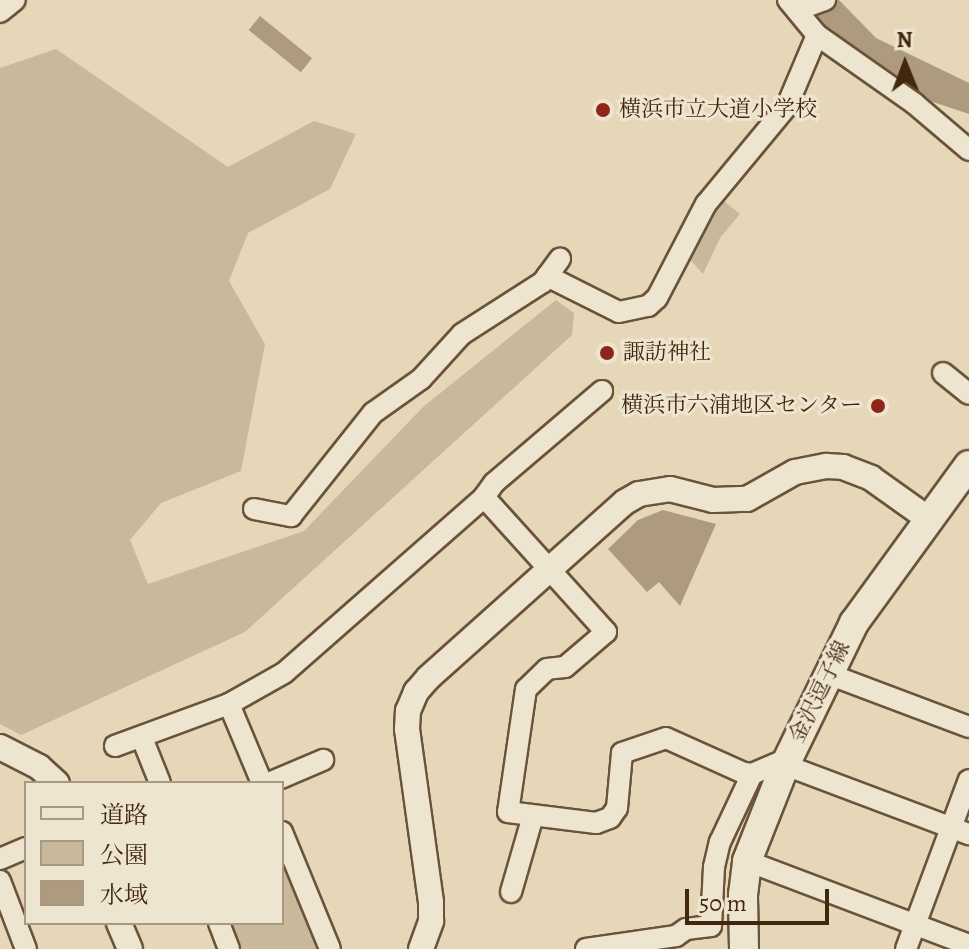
<!DOCTYPE html>
<html>
<head>
<meta charset="utf-8">
<style>
	body { margin:0 }
	#map { position:relative; width:969px; height:949px; overflow:hidden; background:#e5d7b8; font-family:Alegreya,"Noto Serif JP",serif }
	div>[style] { position:absolute }
	.green>* { inset:0; background:#c9b99b }
	.water>* { inset:0; background:#ae9b7f; transform-origin:0 0 }
	.roads { filter:drop-shadow(2px 0 #6b5339) drop-shadow(-2px 0 #6b5339) drop-shadow(0 2px #6b5339) drop-shadow(0 -2px #6b5339) }
	.minor>* { height:20px; margin:-10px; padding:0 10px; transform-origin:10px; border-radius:10px; background:#eee5d1 }
	.tertiary>* { height:24px; margin:-12px; padding:0 12px; transform-origin:12px; border-radius:12px; background:#eee5d1 }
	.secondary>* { height:28px; margin:-14px; padding:0 14px; transform-origin:14px; border-radius:14px; background:#eee5d1 }
	.dots>* { width:22px; height:22px; translate:-50% -50%; box-sizing:border-box; border:4px solid #eee5d1; border-radius:50% }
	span { translate:-50% -50%; white-space:nowrap; text-align:center; line-height:1.15; -webkit-text-stroke:6px #eee5d1; paint-order:stroke }
	.poi-label { font-size:22px; color:#42270f }
	.left { translate:0 -50%; text-align:left }
	.right { translate:-100% -50%; text-align:right }
	.street-label { font-size:22px; color:#42270f }
	.legend { position:absolute; left:24px; top:781px; width:260px; height:144px; box-sizing:border-box; background:#eee5d1; border:2px solid #a99983; margin:0; padding:10px 14px; list-style:none; font-size:24px; color:#42270f }
	.legend li { display:flex; align-items:center; gap:16px; height:40px }
	.legend b { width:40px; border:2px solid #a99983 }
	.north { position:absolute; left:865px; top:24px; width:80px; height:80px; -webkit-text-stroke:6px #eee5d1; paint-order:stroke; rotate:359deg; font-size:22px; font-weight:700; line-height:32px; text-align:center; color:#42270f }
	.north::after { content:''; display:block; margin:auto; width:28px; height:36px; background:#42270f; clip-path:polygon(50% 0,100% 100%,50% 72%,0 100%) }
	.scale { position:absolute; left:685px; top:889px; width:144px; height:36px; box-sizing:border-box; border:4px solid #42270f; border-top:0; padding-left:10px; font-size:24px; line-height:28px; white-space:nowrap; color:#42270f; -webkit-text-stroke:6px #eee5d1; paint-order:stroke }
</style>
</head>
<body>
<div id="map">
	<div class="green">
		<div style="clip-path:polygon(56px 49px,228px 167px,314px 121px,356px 134px,330px 189px,248px 233px,229px 281px,265px 344px,241px 471px,161px 503px,130px 540px,148px 584px,304px 531px,423px 407px,556px 300px,574px 313px,572px 335px,245px 632px,21px 735px,0 724px,0 68px)"></div>
		<div style="clip-path:polygon(720px 198px,740px 214px,720px 238px,703px 274px,685px 254px)"></div>
		<div style="clip-path:polygon(282px 856px,319px 949px,238px 949px,228px 923px,282px 923px)"></div>
	</div>
	<div class="water">
		<div style="clip-path:polygon(797px 0,839px 0,876px 38px,969px 83px,969px 114px,924px 99px,852px 56px)"></div>
		<div style="left:260px;top:16px;width:67px;height:18px;rotate:39deg"></div>
		<div style="clip-path:polygon(663px 510px,716px 524px,680px 606px,659px 582px,647px 592px,608px 549px,638px 520px)"></div>
	</div>
	<div class="roads">
		<div class="minor">
			<div style="left:788px;top:0;width:45px;rotate:50.4deg"></div>
			<div style="left:817px;top:35px;width:120px;rotate:35.1deg"></div>
			<div style="left:915px;top:104px;width:71px;rotate:40.4deg"></div>
			<div style="left:797px;top:10px;width:30px;rotate:-20deg"></div>
			<div style="left:0;top:12px;width:19px;rotate:-39deg"></div>
			<div style="left:547px;top:276px;width:80px;rotate:26.6deg"></div>
			<div style="left:619px;top:312px;width:30px;rotate:-12deg"></div>
			<div style="left:648px;top:306px;width:12px;rotate:-42deg"></div>
			<div style="left:657px;top:298px;width:106px;rotate:-62.5deg"></div>
			<div style="left:706px;top:204px;width:127px;rotate:-50.4deg"></div>
			<div style="left:787px;top:106px;width:77px;rotate:-67.1deg"></div>
			<div style="left:943px;top:373px;width:33px;rotate:39deg"></div>
			<div style="left:484px;top:497px;width:17px;rotate:-54deg"></div>
			<div style="left:494px;top:483px;width:142px;rotate:-40.4deg"></div>
			<div style="left:254px;top:509px;width:38px;rotate:11deg"></div>
			<div style="left:291px;top:516px;width:132px;rotate:-51.5deg"></div>
			<div style="left:373px;top:413px;width:59px;rotate:-35.3deg"></div>
			<div style="left:421px;top:379px;width:61px;rotate:-47.7deg"></div>
			<div style="left:462px;top:334px;width:96px;rotate:-32.7deg"></div>
			<div style="left:543px;top:282px;width:29px;rotate:-54deg"></div>
			<div style="left:828px;top:674px;width:151px;rotate:20.6deg"></div>
			<div style="left:229px;top:704px;width:86px;rotate:67.3deg"></div>
			<div style="left:142px;top:738px;width:48px;rotate:68.2deg"></div>
			<div style="left:115px;top:746px;width:121px;rotate:-20.2deg"></div>
			<div style="left:229px;top:704px;width:63px;rotate:-29.4deg"></div>
			<div style="left:284px;top:673px;width:266px;rotate:-41.3deg"></div>
			<div style="left:484px;top:497px;width:182px;rotate:47.9deg"></div>
			<div style="left:606px;top:632px;width:54px;rotate:139.5deg"></div>
			<div style="left:565px;top:667px;width:18px;rotate:174deg"></div>
			<div style="left:547px;top:669px;width:29px;rotate:136deg"></div>
			<div style="left:526px;top:689px;width:124px;rotate:98.3deg"></div>
			<div style="left:508px;top:812px;width:89px;rotate:7.1deg"></div>
			<div style="left:596px;top:823px;width:15px;rotate:-20deg"></div>
			<div style="left:610px;top:818px;width:12px;rotate:-55deg"></div>
			<div style="left:617px;top:808px;width:55px;rotate:-84.8deg"></div>
			<div style="left:622px;top:753px;width:46px;rotate:-18.8deg"></div>
			<div style="left:666px;top:738px;width:85px;rotate:24.2deg"></div>
			<div style="left:744px;top:773px;width:8px;rotate:7deg"></div>
			<div style="left:752px;top:774px;width:28px;rotate:-23deg"></div>
			<div style="left:778px;top:763px;width:7px;rotate:16deg"></div>
			<div style="left:785px;top:765px;width:197px;rotate:20.6deg"></div>
			<div style="left:269px;top:783px;width:59px;rotate:-23.1deg"></div>
			<div style="left:282px;top:832px;width:126px;rotate:67.7deg"></div>
			<div style="left:0;top:859px;width:28px;rotate:-23deg"></div>
			<div style="left:747px;top:861px;width:237px;rotate:20.7deg"></div>
			<div style="left:0;top:881px;width:73px;rotate:69.1deg"></div>
			<div style="left:511px;top:892px;width:79px;rotate:-73.9deg"></div>
			<div style="left:219px;top:923px;width:28px;rotate:69deg"></div>
			<div style="left:586px;top:949px;width:91px;rotate:-8.2deg"></div>
			<div style="left:676px;top:936px;width:12px;rotate:-35deg"></div>
			<div style="left:686px;top:929px;width:25px;rotate:-7deg"></div>
			<div style="left:711px;top:926px;width:59px;rotate:-87.1deg"></div>
			<div style="left:714px;top:867px;width:26px;rotate:-77deg"></div>
			<div style="left:720px;top:842px;width:75px;rotate:-64.8deg"></div>
			<div style="left:906px;top:949px;width:180px;rotate:-69.6deg"></div>
		</div>
		<div class="tertiary">
			<div style="left:0;top:747px;width:44px;rotate:27.1deg"></div>
			<div style="left:39px;top:767px;width:24px;rotate:42deg"></div>
			<div style="left:119px;top:923px;width:28px;rotate:67deg"></div>
			<div style="left:421px;top:949px;width:30px;rotate:-70deg"></div>
			<div style="left:431px;top:921px;width:19px;rotate:-90deg"></div>
			<div style="left:431px;top:902px;width:175px;rotate:-97.9deg"></div>
			<div style="left:407px;top:729px;width:18px;rotate:-87deg"></div>
			<div style="left:408px;top:711px;width:21px;rotate:-67deg"></div>
			<div style="left:416px;top:692px;width:18px;rotate:-49deg"></div>
			<div style="left:428px;top:678px;width:264px;rotate:-41.8deg"></div>
			<div style="left:625px;top:502px;width:16px;rotate:-30deg"></div>
			<div style="left:639px;top:494px;width:31px;rotate:-9deg"></div>
			<div style="left:670px;top:489px;width:44px;rotate:14.3deg"></div>
			<div style="left:713px;top:500px;width:34px;rotate:-2deg"></div>
			<div style="left:747px;top:499px;width:55px;rotate:-29.4deg"></div>
			<div style="left:795px;top:472px;width:32px;rotate:-11deg"></div>
			<div style="left:826px;top:466px;width:17px;rotate:3deg"></div>
			<div style="left:843px;top:467px;width:30px;rotate:21deg"></div>
			<div style="left:871px;top:478px;width:69px;rotate:35.5deg"></div>
		</div>
		<div class="secondary">
			<div style="left:744px;top:949px;width:54px;rotate:-91.1deg"></div>
			<div style="left:743px;top:895px;width:34px;rotate:-83deg"></div>
			<div style="left:747px;top:861px;width:103px;rotate:-68.4deg"></div>
			<div style="left:785px;top:765px;width:158px;rotate:-64.1deg"></div>
			<div style="left:854px;top:623px;width:195px;rotate:-54deg"></div>
		</div>
	</div>
	<div class="dots">
		<div style="left:603px;top:110px;background:#8f2418"></div>
		<div style="left:607px;top:353px;background:#8f2418"></div>
		<div style="left:878px;top:406px;background:#8f2418"></div>
	</div>
	<div class="poi-label">
		<span class="left" style="left:619px;top:110px">横浜市立大道小学校</span>
		<span class="left" style="left:623px;top:353px">諏訪神社</span>
		<span class="right" style="left:862px;top:406px">横浜市六浦地区センター</span>
	</div>
	<div class="street-label">
		<span style="left:820px;top:692px;rotate:-64deg">金沢逗子線</span>
	</div>
	<ul class="legend">
	<li><b style="height:10px;background:#eee5d1"></b>道路</li>
	<li><b style="height:22px;background:#c9b99b"></b>公園</li>
	<li><b style="height:22px;background:#ae9b7f"></b>水域</li>
	</ul>
	<div class="north">N</div>
	<div class="scale">50 m</div>
</div>
</body>
</html>
